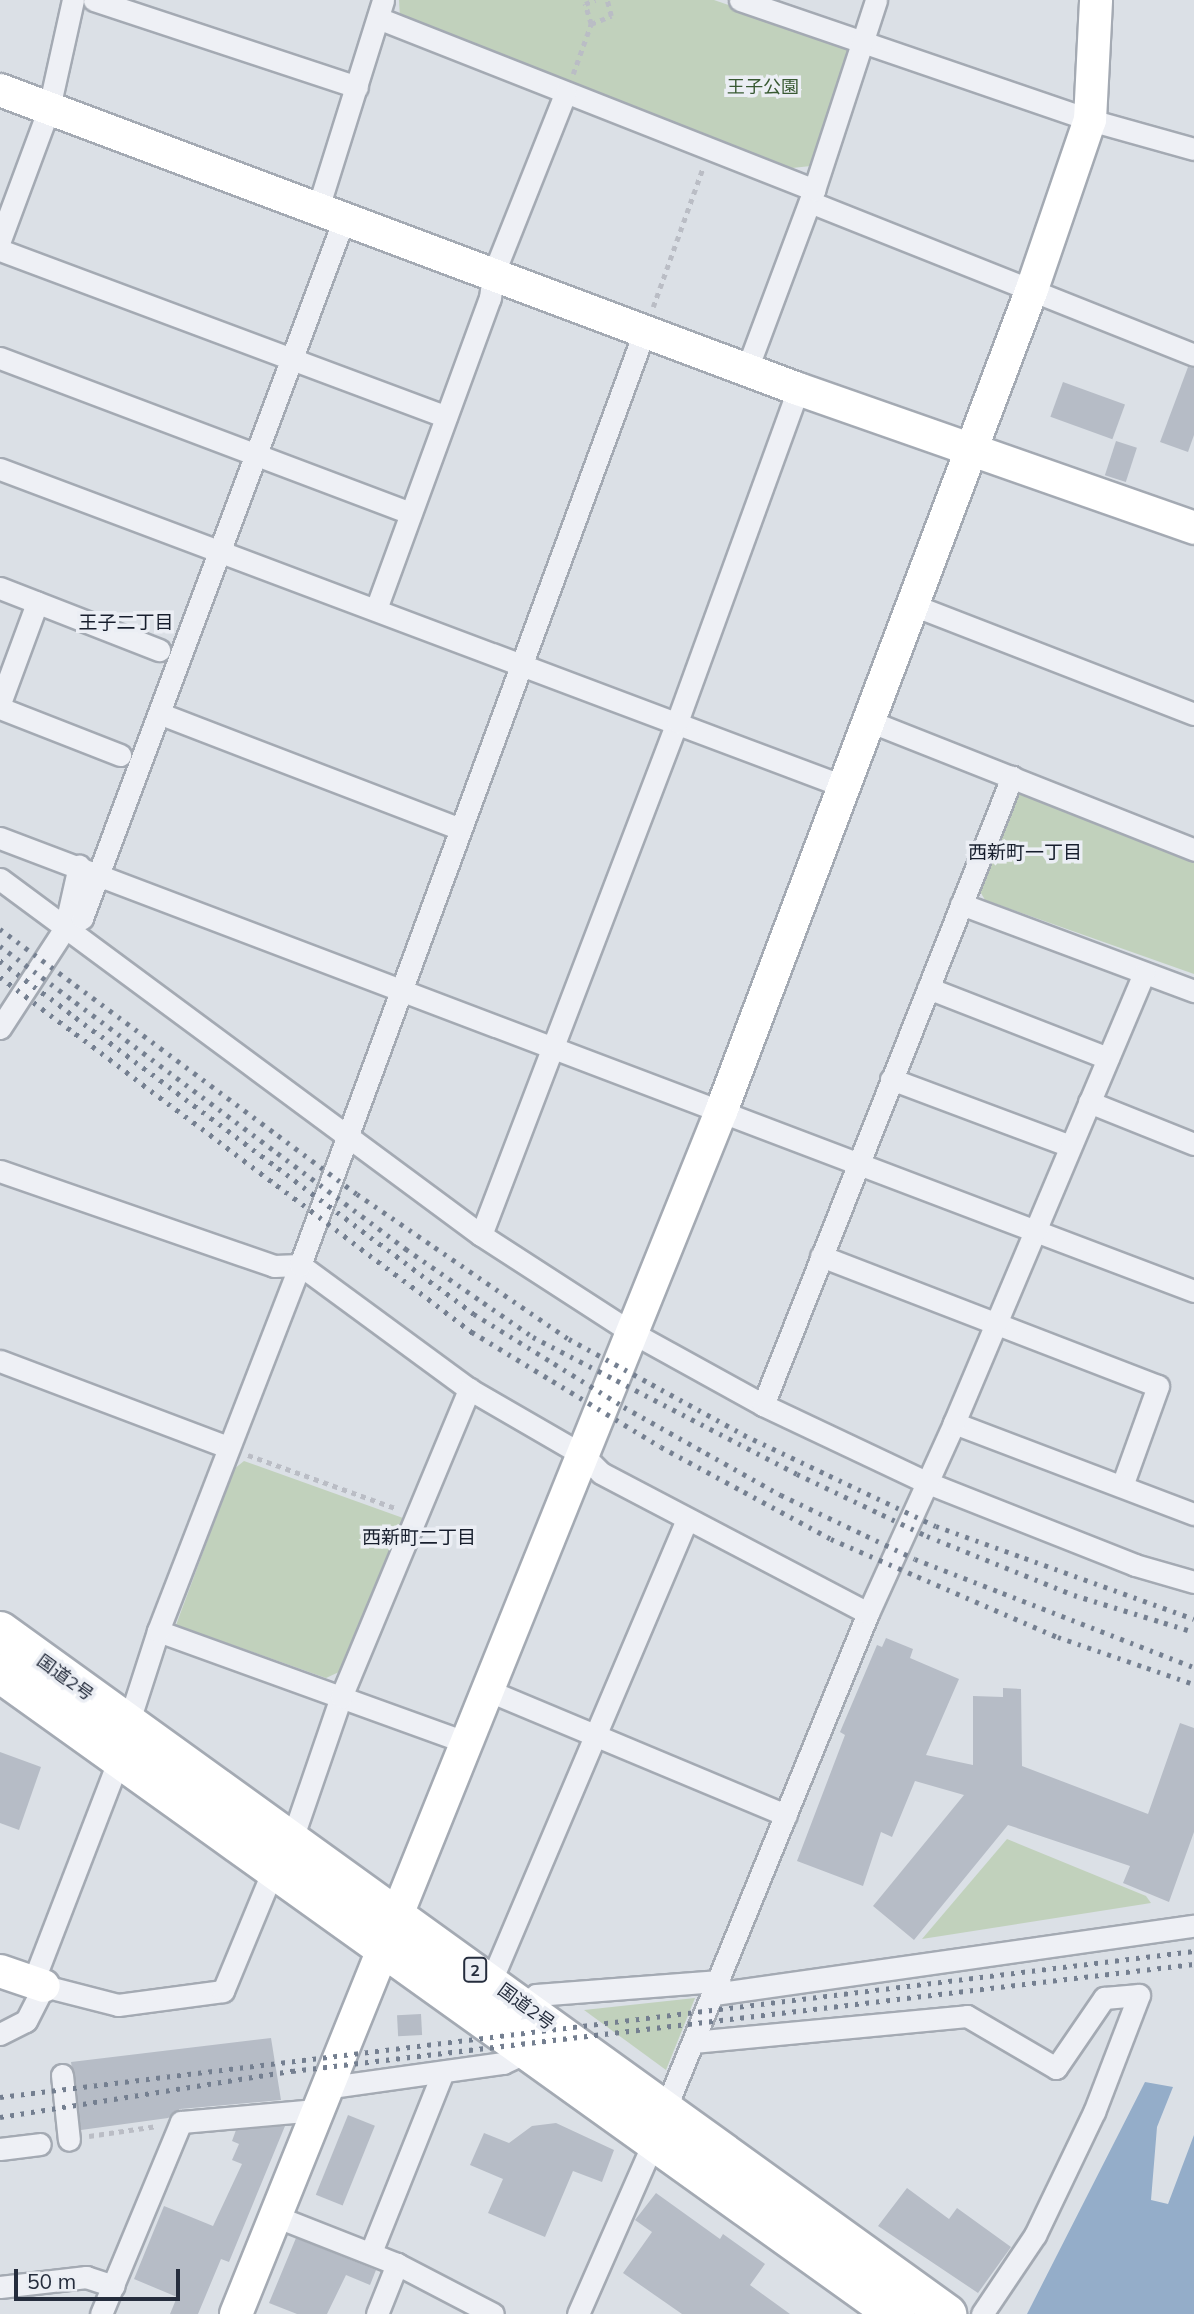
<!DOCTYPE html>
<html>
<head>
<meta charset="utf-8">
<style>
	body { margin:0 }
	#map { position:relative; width:1194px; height:2314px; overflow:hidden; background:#dbe0e6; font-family:Mulish,"Noto Sans JP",sans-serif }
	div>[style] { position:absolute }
	.green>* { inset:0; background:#c1d1bc }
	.water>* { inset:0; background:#94adc9 }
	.building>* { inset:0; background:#b6bcc6; transform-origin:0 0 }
	.path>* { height:4.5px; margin-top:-2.25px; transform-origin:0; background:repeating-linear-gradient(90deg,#babdc5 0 5px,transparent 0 10px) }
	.roads { filter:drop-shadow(2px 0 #a4aab3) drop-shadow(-2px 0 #a4aab3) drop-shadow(0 2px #a4aab3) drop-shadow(0 -2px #a4aab3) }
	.street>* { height:21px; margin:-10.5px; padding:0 10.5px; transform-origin:10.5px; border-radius:10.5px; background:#eef0f5 }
	.secondary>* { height:32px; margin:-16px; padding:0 16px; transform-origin:16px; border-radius:16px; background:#fff }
	.highway>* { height:38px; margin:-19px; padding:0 19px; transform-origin:19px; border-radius:19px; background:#fff }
	.rail>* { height:5px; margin-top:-2.5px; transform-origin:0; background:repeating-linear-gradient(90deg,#747f90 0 3.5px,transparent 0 10.5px) }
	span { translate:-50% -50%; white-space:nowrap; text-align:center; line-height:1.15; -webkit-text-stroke:7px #ebeef4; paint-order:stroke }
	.shield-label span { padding:2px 5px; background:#ebeef4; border:2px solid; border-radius:5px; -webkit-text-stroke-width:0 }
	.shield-label { font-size:16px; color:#252d3d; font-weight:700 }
	.park-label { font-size:18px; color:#385932 }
	.street-label { font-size:18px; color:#252d3d }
	.neighbourhood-label { font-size:19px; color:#171e2d }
	.scale { position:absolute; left:14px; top:2269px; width:166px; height:32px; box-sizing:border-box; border:4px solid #252d3d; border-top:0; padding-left:9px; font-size:21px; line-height:24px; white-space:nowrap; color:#252d3d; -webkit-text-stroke:5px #ebeef4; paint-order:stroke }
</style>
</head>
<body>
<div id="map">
	<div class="green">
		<div style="clip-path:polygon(399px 0,714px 0,854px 48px,811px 166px,792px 168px,400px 18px)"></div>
		<div style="clip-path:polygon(1027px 792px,1194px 859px,1194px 974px,985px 900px,977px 886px,1016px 795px)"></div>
		<div style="clip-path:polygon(244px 1461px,403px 1518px,339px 1672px,326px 1678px,176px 1625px,234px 1469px)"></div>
		<div style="clip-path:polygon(1007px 1839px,1146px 1896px,1151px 1903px,922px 1939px)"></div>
		<div style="clip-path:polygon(695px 1998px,666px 2070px,584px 2010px)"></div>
	</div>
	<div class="water">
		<div style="clip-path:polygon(1145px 2082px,1173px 2087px,1157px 2127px,1151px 2200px,1168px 2204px,1194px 2135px,1194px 2314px,1027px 2314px)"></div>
	</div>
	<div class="building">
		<div style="clip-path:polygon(1188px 367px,1194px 368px,1194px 435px,1188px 452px,1160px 442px)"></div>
		<div style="left:1063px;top:382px;width:66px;height:37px;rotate:20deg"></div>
		<div style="left:1116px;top:441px;width:22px;height:36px;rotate:18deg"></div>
		<div style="clip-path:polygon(886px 1638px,913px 1649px,910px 1658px,959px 1679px,926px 1755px,973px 1765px,973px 1696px,1003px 1697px,1003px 1688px,1021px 1689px,1022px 1766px,1148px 1814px,1180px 1723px,1194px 1728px,1194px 1832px,1169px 1902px,1123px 1883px,1130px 1866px,1008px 1825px,914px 1940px,873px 1906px,964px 1795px,915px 1781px,892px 1837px,881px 1832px,863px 1886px,797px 1861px,845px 1735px,840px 1732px,877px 1645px,882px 1647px)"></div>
		<div style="clip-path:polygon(0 1752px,41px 1767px,19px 1830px,0 1823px)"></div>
		<div style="left:421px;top:2014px;width:21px;height:24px;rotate:87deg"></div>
		<div style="clip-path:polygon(271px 2038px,281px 2100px,180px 2109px,168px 2118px,81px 2130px,71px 2062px)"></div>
		<div style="left:348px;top:2115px;width:29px;height:86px;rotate:22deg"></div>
		<div style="clip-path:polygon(556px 2123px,614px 2150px,602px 2182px,573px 2171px,545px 2237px,488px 2213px,503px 2179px,470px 2165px,484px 2133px,509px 2143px,532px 2126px)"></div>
		<div style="clip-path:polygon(285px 2126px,229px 2262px,221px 2259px,198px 2314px,170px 2314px,177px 2297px,134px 2279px,164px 2206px,213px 2226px,242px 2164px,232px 2160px,239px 2144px,232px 2141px,236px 2130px)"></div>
		<div style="clip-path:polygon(907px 2188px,949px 2219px,957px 2208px,1011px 2247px,978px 2293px,878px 2226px)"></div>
		<div style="clip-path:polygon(656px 2193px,720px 2239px,723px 2234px,765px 2264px,750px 2285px,790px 2314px,682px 2314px,623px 2273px,652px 2232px,635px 2220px)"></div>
		<div style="clip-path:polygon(296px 2238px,376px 2270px,370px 2285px,346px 2275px,327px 2314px,297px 2314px,269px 2303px)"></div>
	</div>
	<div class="path">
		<div style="left:591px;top:24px;width:21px;rotate:-107deg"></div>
		<div style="left:585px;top:4px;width:11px;rotate:-22deg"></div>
		<div style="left:573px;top:74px;width:53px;rotate:-70.2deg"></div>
		<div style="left:591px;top:24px;width:22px;rotate:-22deg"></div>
		<div style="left:611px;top:16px;width:16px;rotate:-104deg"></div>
		<div style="left:653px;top:307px;width:149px;rotate:-70.3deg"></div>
		<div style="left:248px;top:1455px;width:159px;rotate:19.8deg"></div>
		<div style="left:89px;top:2136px;width:69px;rotate:-8.4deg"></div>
	</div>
	<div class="roads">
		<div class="street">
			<div style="left:94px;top:0;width:277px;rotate:18.3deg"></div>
			<div style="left:740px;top:0;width:370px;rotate:18.9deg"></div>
			<div style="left:1090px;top:120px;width:108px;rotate:15.6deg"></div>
			<div style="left:378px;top:18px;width:469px;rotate:21.5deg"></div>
			<div style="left:810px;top:202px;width:413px;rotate:21.7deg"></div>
			<div style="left:318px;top:208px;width:218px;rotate:-72.6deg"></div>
			<div style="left:0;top:240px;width:141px;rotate:-69.6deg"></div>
			<div style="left:49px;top:108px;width:111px;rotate:-77.5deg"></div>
			<div style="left:0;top:250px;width:476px;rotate:20.5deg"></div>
			<div style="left:0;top:358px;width:439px;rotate:20.7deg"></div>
			<div style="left:747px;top:369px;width:191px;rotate:-69.5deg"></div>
			<div style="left:814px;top:190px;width:200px;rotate:-71.9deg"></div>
			<div style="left:0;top:469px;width:901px;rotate:20.61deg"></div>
			<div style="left:0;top:588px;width:171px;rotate:21.3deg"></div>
			<div style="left:913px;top:605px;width:301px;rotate:21.2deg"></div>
			<div style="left:376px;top:609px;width:331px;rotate:-69.9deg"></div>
			<div style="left:490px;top:298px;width:23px;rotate:-83deg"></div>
			<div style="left:493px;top:275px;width:195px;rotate:-68.3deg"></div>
			<div style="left:0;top:703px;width:107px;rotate:-69.7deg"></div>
			<div style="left:0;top:708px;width:129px;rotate:21.4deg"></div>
			<div style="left:161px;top:714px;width:318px;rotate:21deg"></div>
			<div style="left:869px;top:721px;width:350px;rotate:21.6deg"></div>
			<div style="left:0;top:838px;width:1277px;rotate:20.78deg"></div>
			<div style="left:0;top:879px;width:598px;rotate:36.51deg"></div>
			<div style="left:481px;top:1235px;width:179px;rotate:32.9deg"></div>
			<div style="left:631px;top:1332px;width:151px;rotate:28.9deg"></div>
			<div style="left:763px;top:1405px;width:183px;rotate:25.3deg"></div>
			<div style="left:928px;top:1483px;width:223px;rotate:21.6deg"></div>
			<div style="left:1135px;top:1565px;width:61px;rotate:16.1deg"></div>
			<div style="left:961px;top:904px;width:249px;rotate:20.5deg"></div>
			<div style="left:65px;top:928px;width:64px;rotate:-77.3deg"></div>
			<div style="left:928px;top:988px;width:193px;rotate:21.3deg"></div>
			<div style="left:0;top:1028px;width:119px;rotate:-57deg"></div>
			<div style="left:65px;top:928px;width:20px;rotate:-30deg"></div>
			<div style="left:82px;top:918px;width:746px;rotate:-69.45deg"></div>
			<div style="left:891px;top:1079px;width:191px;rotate:20.5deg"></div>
			<div style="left:1089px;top:1102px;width:113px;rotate:21.8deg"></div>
			<div style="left:0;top:1171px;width:290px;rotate:19.1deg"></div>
			<div style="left:274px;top:1266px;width:26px;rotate:-2deg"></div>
			<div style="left:300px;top:1265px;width:210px;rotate:36.3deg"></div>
			<div style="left:469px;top:1389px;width:132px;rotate:30.1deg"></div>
			<div style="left:583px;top:1455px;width:25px;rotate:45deg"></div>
			<div style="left:601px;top:1473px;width:301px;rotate:27.7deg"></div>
			<div style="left:481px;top:1235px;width:549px;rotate:-69.09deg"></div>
			<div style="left:677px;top:722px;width:354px;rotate:-70deg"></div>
			<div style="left:821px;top:1256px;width:361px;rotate:21.1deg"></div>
			<div style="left:1158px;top:1386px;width:106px;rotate:109.8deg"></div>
			<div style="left:0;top:1361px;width:243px;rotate:20.7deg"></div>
			<div style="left:763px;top:1405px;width:676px;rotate:-68.37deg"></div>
			<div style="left:954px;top:1423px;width:257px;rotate:20.8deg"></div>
			<div style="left:158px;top:1631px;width:329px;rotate:19.9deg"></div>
			<div style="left:487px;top:1690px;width:324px;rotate:22.7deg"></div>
			<div style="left:128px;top:1724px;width:98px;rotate:-72.1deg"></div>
			<div style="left:158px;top:1631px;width:393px;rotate:-68.8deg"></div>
			<div style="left:300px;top:1265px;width:997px;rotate:-69.75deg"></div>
			<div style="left:291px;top:1842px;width:153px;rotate:-71deg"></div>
			<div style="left:341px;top:1697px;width:334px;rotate:-67.4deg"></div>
			<div style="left:491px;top:1981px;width:500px;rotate:-67deg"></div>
			<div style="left:33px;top:1982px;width:236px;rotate:-68.9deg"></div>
			<div style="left:714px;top:1994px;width:485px;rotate:-8.1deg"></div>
			<div style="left:524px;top:2006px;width:16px;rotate:-43deg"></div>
			<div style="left:536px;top:1995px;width:184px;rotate:-4.4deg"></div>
			<div style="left:0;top:2034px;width:29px;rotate:-27deg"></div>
			<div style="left:26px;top:2021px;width:39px;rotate:-63deg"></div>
			<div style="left:44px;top:1986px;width:76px;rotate:14.4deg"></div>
			<div style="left:118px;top:2005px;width:106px;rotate:-7.6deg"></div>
			<div style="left:223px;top:1991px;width:131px;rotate:-67.5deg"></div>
			<div style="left:693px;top:2042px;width:275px;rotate:-5.4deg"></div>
			<div style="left:967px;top:2016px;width:103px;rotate:30.3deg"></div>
			<div style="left:1056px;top:2068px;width:85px;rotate:-55.6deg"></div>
			<div style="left:1104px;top:1998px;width:35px;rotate:-5deg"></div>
			<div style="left:1139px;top:1995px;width:125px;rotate:111deg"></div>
			<div style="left:1094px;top:2112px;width:136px;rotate:115.6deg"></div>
			<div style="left:1035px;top:2235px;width:95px;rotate:123.9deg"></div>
			<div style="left:62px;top:2075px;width:65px;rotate:83.9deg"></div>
			<div style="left:324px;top:2088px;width:181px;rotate:-8deg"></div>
			<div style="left:503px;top:2063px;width:31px;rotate:-25deg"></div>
			<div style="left:666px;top:2107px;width:534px;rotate:-67.76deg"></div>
			<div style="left:868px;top:1613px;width:209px;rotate:-65.6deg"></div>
			<div style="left:954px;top:1423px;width:488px;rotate:-67.1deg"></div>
			<div style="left:0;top:2149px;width:40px;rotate:-7.1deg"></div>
			<div style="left:275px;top:2216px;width:131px;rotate:21.5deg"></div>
			<div style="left:397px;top:2264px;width:108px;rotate:27.5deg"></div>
			<div style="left:371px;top:2252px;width:194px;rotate:-68.2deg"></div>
			<div style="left:0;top:2287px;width:87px;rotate:-6.6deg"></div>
			<div style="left:86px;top:2277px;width:29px;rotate:18deg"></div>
			<div style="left:101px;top:2314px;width:208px;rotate:-67.4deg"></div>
			<div style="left:181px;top:2122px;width:136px;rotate:-5.1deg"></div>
			<div style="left:377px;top:2314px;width:54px;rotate:-68.2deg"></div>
			<div style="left:578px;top:2314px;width:191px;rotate:-66.3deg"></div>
		</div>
		<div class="secondary">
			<div style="left:0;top:90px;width:852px;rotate:20.54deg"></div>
			<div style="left:798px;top:389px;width:420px;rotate:19.3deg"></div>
			<div style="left:0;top:1971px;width:46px;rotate:18.8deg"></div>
			<div style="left:236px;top:2314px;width:1299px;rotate:-68.03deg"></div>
			<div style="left:722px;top:1109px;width:877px;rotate:-69.29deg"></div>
			<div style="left:1032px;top:289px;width:179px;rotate:-71.1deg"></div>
			<div style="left:1090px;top:120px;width:120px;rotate:-87.1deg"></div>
		</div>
		<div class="highway">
			<div style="left:0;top:1631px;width:1168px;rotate:35.8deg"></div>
			<div style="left:0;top:1673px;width:1101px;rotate:35.61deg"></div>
		</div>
	</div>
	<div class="rail">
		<div style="left:0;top:929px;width:445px;rotate:36.6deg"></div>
		<div style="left:357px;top:1194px;width:257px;rotate:34.4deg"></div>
		<div style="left:569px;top:1339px;width:200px;rotate:28.7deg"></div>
		<div style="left:744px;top:1435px;width:212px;rotate:25.4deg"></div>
		<div style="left:936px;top:1526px;width:274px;rotate:19.8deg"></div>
		<div style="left:0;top:946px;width:507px;rotate:36.73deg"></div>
		<div style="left:406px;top:1249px;width:155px;rotate:34.7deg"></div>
		<div style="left:533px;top:1337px;width:297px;rotate:27.4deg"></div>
		<div style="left:797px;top:1474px;width:144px;rotate:25.5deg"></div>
		<div style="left:927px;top:1536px;width:158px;rotate:21.9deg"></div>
		<div style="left:1074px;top:1595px;width:126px;rotate:17.1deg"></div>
		<div style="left:0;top:961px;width:591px;rotate:36.68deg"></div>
		<div style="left:474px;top:1314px;width:176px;rotate:31.8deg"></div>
		<div style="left:624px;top:1407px;width:180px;rotate:29.3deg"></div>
		<div style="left:781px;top:1495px;width:148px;rotate:25.5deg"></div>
		<div style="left:915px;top:1559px;width:299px;rotate:21.2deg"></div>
		<div style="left:0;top:977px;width:591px;rotate:36.95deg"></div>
		<div style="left:472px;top:1332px;width:221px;rotate:31.3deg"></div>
		<div style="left:661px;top:1447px;width:193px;rotate:28.4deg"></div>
		<div style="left:831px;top:1539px;width:247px;rotate:23.4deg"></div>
		<div style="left:1058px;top:1637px;width:144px;rotate:19.1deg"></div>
		<div style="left:0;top:2097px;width:1203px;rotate:-6.97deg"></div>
		<div style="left:0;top:2117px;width:296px;rotate:-9deg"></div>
		<div style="left:292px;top:2071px;width:908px;rotate:-6.77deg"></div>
	</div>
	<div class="shield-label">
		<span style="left:475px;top:1970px">2</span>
	</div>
	<div class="park-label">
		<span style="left:763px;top:87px">王子公園</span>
	</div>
	<div class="street-label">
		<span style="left:65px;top:1678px;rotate:36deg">国道2号</span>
		<span style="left:526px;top:2007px;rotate:36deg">国道2号</span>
	</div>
	<div class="neighbourhood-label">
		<span style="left:126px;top:623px">王子二丁目</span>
		<span style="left:1025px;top:853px">西新町一丁目</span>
		<span style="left:419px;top:1538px">西新町二丁目</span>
	</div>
	<div class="scale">50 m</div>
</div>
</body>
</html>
